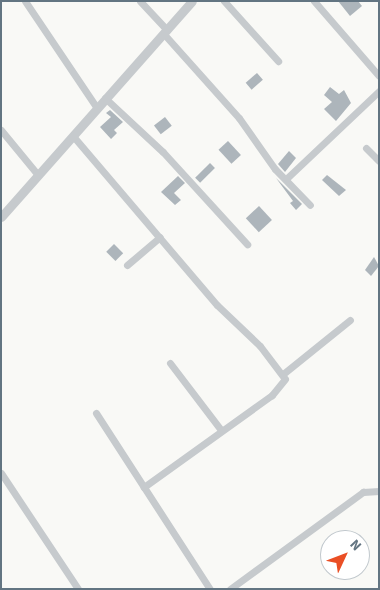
<!DOCTYPE html>
<html>
<head>
<meta charset="utf-8">
<style>
	body { margin:0 }
	#map { position:relative; width:380px; height:590px; overflow:hidden; background:#f9f9f6; font-family:"Source Sans 3",sans-serif }
	div>[style] { position:absolute }
	.building>* { inset:0; background:#adb5bb; transform-origin:0 0 }
	.minor>* { height:7px; margin:-3.5px; padding:0 3.5px; transform-origin:3.5px; border-radius:3.5px; background:#c6cacd }
	.tertiary>* { height:9px; margin:-4.5px; padding:0 4.5px; transform-origin:4.5px; border-radius:4.5px; background:#c6cacd }
	span { translate:-50% -50%; white-space:nowrap; text-align:center; line-height:1.15; -webkit-text-stroke:5px #fff; paint-order:stroke }
	.frame { position:absolute; inset:0; border:2px solid #637582; pointer-events:none }
	.north { position:absolute; left:320px; top:530px; width:50px; height:50px; box-sizing:border-box; background:#fff; border:1px solid #c1c8cd; border-radius:50%; rotate:47deg; font-size:14px; font-weight:700; line-height:20px; text-align:center; color:#637582 }
	.north::after { content:''; display:block; margin:auto; width:18px; height:22px; background:#ea4f25; clip-path:polygon(50% 0,100% 100%,50% 72%,0 100%) }
</style>
</head>
<body>
<div id="map">
	<div class="building">
		<div style="clip-path:polygon(338px 1px,358px 1px,362px 6px,350px 16px)"></div>
		<div style="left:257px;top:73px;width:9px;height:15px;rotate:49deg"></div>
		<div style="clip-path:polygon(330px 87px,339px 94px,344px 90px,351px 103px,336px 121px,324px 109px,332px 102px,324px 95px)"></div>
		<div style="clip-path:polygon(110px 110px,123px 122px,114px 130px,117px 133px,111px 139px,100px 127px,111px 117px,106px 113px)"></div>
		<div style="left:165px;top:117px;width:11px;height:14px;rotate:52deg"></div>
		<div style="left:228px;top:141px;width:19px;height:13px;rotate:47deg"></div>
		<div style="clip-path:polygon(289px 151px,296px 158px,285px 172px,278px 164px)"></div>
		<div style="left:210px;top:163px;width:7px;height:21px;rotate:45deg"></div>
		<div style="clip-path:polygon(327px 175px,346px 190px,339px 196px,322px 180px)"></div>
		<div style="clip-path:polygon(178px 176px,185px 183px,174px 193px,181px 200px,175px 205px,161px 192px)"></div>
		<div style="clip-path:polygon(276px 178px,302px 204px,296px 210px,290px 203px,293px 201px)"></div>
		<div style="left:259px;top:206px;width:19px;height:18px;rotate:47deg"></div>
		<div style="left:114px;top:244px;width:13px;height:11px;rotate:45deg"></div>
		<div style="clip-path:polygon(374px 257px,379px 266px,371px 276px,365px 270px)"></div>
	</div>
	<div class="minor">
		<div style="left:25px;top:1px;width:129px;rotate:56.1deg"></div>
		<div style="left:140px;top:1px;width:40px;rotate:47deg"></div>
		<div style="left:224px;top:1px;width:81px;rotate:48deg"></div>
		<div style="left:314px;top:1px;width:99px;rotate:49.1deg"></div>
		<div style="left:163px;top:33px;width:114px;rotate:48.2deg"></div>
		<div style="left:239px;top:118px;width:62px;rotate:54.8deg"></div>
		<div style="left:275px;top:169px;width:50px;rotate:45.8deg"></div>
		<div style="left:105px;top:98px;width:79px;rotate:43deg"></div>
		<div style="left:163px;top:152px;width:125px;rotate:47.6deg"></div>
		<div style="left:1px;top:130px;width:58px;rotate:50.6deg"></div>
		<div style="left:73px;top:136px;width:222px;rotate:49.6deg"></div>
		<div style="left:217px;top:305px;width:59px;rotate:43.6deg"></div>
		<div style="left:260px;top:346px;width:41px;rotate:52.9deg"></div>
		<div style="left:285px;top:379px;width:21px;rotate:129deg"></div>
		<div style="left:272px;top:395px;width:158px;rotate:144.3deg"></div>
		<div style="left:366px;top:148px;width:18px;rotate:45deg"></div>
		<div style="left:287px;top:178px;width:127px;rotate:-43.4deg"></div>
		<div style="left:127px;top:265px;width:43px;rotate:-40.3deg"></div>
		<div style="left:170px;top:363px;width:84px;rotate:52.7deg"></div>
		<div style="left:283px;top:374px;width:86px;rotate:-38.9deg"></div>
		<div style="left:96px;top:413px;width:210px;rotate:57.1deg"></div>
		<div style="left:1px;top:473px;width:139px;rotate:56.4deg"></div>
		<div style="left:230px;top:589px;width:165px;rotate:-36.1deg"></div>
		<div style="left:363px;top:492px;width:16px;rotate:-4deg"></div>
	</div>
	<div class="tertiary">
		<div style="left:1px;top:217px;width:288px;rotate:-48.5deg"></div>
	</div>
	<div class="frame"></div>
	<div class="north">N</div>
</div>
</body>
</html>
